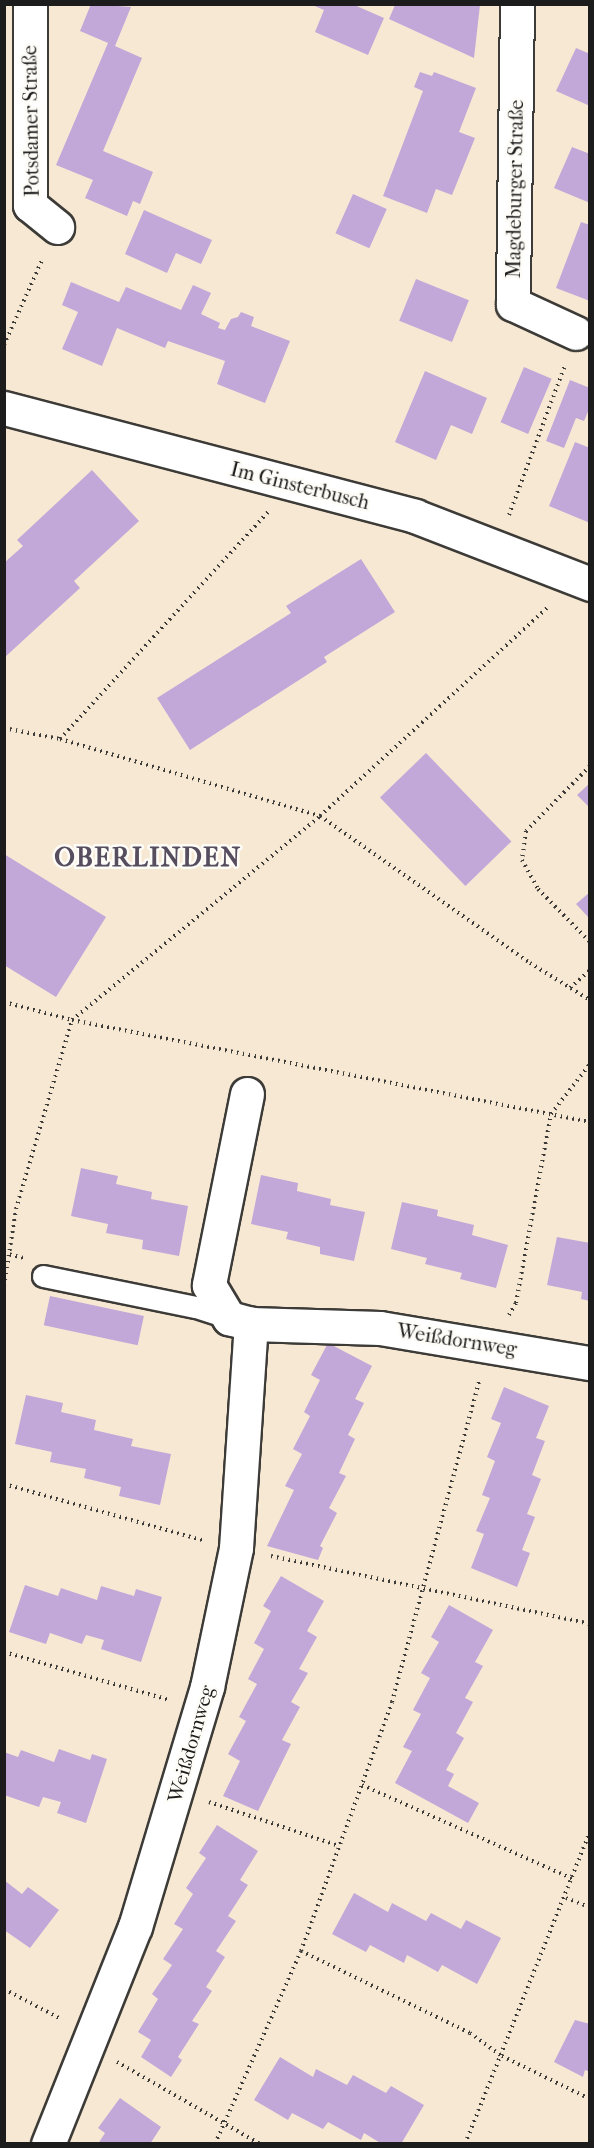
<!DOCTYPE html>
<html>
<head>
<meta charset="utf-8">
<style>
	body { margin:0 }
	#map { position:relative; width:594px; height:2148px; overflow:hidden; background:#f7e8d3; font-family:"IM FELL French Canon",serif }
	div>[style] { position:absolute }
	.building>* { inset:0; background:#c1a8d9; transform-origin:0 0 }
	.path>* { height:4px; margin-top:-2px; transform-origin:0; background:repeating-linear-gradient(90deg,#3d3b37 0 1.5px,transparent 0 6px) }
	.roads { filter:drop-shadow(2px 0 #3d3b37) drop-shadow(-2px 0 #3d3b37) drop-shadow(0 2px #3d3b37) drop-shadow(0 -2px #3d3b37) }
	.lane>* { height:21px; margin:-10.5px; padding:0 10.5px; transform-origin:10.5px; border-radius:10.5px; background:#fff }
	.street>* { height:33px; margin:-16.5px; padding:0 16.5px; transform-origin:16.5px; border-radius:16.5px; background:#fff }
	span { translate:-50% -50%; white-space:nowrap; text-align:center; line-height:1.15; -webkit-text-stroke:5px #fdfcf7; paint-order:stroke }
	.street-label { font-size:20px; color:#1c1c1c }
	.district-label { font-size:26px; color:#564d5e; font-weight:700; letter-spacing:1.5px }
	.frame { position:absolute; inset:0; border:6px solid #1c1c1c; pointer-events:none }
</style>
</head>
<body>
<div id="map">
	<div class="building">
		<div style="clip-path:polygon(91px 4px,131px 7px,115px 46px,142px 58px,103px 151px,153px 172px,140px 204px,133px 201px,127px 216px,85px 198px,93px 180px,56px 165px,108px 43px,80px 31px)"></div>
		<div style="clip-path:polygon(310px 4px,352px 4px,384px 18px,368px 55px,315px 32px,324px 10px)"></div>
		<div style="clip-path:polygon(395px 5px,480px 5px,474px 58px,389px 19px)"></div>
		<div style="clip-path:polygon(576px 48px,590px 54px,590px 106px,556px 91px)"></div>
		<div style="clip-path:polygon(420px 72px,432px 76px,434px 72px,476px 88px,459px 132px,475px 138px,452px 195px,436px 189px,427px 213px,383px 196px,423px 91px,414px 87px)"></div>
		<div style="clip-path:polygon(572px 147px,590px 154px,590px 203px,554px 188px)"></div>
		<div style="left:353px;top:194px;width:37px;height:43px;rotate:24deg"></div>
		<div style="clip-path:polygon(144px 210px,212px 240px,201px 264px,176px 253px,167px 273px,125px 254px)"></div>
		<div style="clip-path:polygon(581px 222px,590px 225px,590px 301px,556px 288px)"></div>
		<div style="left:416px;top:279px;width:57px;height:45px;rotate:22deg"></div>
		<div style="clip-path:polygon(71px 282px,119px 302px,126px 287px,181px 310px,193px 285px,211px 293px,201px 314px,220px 323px,218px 328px,225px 330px,231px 319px,238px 317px,241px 312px,254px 317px,251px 326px,290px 341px,265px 403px,217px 384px,225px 361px,168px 341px,165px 348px,117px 328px,102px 366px,62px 349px,78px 312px,62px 305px)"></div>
		<div style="left:524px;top:367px;width:30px;height:60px;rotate:23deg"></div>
		<div style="clip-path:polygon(425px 371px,487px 398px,472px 434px,451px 425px,436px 460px,395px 442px)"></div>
		<div style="clip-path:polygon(570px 380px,590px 388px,590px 407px,584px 421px,576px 418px,564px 448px,546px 441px)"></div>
		<div style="clip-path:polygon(575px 442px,590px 448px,590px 523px,549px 506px)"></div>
		<div style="clip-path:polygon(92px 470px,139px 521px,74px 581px,80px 588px,4px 658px,4px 563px,23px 546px,17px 540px)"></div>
		<div style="clip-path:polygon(361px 559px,395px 612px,324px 657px,327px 662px,190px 750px,157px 698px,291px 613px,286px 606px)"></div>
		<div style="left:426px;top:753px;width:123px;height:64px;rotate:46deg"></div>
		<div style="clip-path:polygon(590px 783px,590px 808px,577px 795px)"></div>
		<div style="clip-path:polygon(4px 854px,106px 917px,56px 997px,4px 965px)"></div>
		<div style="clip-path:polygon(590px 892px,590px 919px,576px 904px)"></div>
		<div style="clip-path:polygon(81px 1168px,118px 1176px,116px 1184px,152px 1192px,151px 1199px,188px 1206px,179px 1256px,142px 1249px,143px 1240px,106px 1233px,108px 1224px,71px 1216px)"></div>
		<div style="clip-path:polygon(261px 1175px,298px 1183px,297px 1191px,331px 1199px,330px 1205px,365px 1212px,354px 1261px,320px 1254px,320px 1247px,286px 1239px,288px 1232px,251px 1224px)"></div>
		<div style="clip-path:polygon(402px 1202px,438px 1210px,437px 1216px,474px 1225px,472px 1235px,508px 1245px,496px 1288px,460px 1279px,462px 1273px,425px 1264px,427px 1258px,391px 1249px)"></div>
		<div style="clip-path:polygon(557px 1237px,590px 1243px,590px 1301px,581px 1299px,582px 1292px,547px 1285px)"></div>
		<div style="left:50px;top:1296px;width:96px;height:30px;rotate:12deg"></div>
		<div style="clip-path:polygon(328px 1343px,372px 1366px,355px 1399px,364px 1403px,348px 1435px,355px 1439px,339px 1473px,346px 1476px,329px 1508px,337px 1513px,320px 1546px,323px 1548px,318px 1560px,267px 1546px,294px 1490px,285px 1486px,302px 1454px,293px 1449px,310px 1416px,304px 1412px,320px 1380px,311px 1375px)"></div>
		<div style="clip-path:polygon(504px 1387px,549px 1406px,536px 1438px,545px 1441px,532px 1475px,541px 1479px,527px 1514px,535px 1517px,522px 1550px,530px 1553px,517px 1587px,471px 1568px,484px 1534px,476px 1531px,490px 1498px,482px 1495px,495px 1461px,487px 1457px,501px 1423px,491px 1419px)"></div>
		<div style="clip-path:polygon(26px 1395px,63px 1403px,61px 1412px,96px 1420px,94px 1430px,133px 1439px,131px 1446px,171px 1454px,160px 1505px,119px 1496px,121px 1487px,84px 1478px,86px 1469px,50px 1462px,52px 1452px,15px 1444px)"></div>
		<div style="clip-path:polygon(281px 1576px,324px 1601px,307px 1631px,317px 1637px,299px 1669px,308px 1673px,291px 1702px,300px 1707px,282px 1740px,291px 1744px,258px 1811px,223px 1796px,240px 1761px,228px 1754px,246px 1721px,239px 1717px,257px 1684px,248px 1679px,264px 1649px,254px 1643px,271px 1611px,263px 1606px)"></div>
		<div style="clip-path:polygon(25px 1585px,58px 1596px,61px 1588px,97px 1600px,101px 1586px,134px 1596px,136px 1589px,162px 1597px,141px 1662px,101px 1649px,104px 1640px,86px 1635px,82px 1644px,50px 1633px,46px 1644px,9px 1632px)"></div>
		<div style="clip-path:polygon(449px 1605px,493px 1630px,475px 1662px,483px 1666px,465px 1698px,473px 1702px,456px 1733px,464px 1738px,446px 1770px,454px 1774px,448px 1786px,479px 1803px,468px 1823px,395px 1783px,412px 1751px,403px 1747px,421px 1714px,413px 1710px,430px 1678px,421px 1673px,439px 1642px,431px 1637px)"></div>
		<div style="clip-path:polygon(59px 1749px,90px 1760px,92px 1754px,107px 1759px,86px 1823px,57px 1813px,61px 1802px,43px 1797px,39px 1807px,4px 1795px,4px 1752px,18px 1757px,21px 1750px,54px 1762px)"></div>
		<div style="clip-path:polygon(217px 1825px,258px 1851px,240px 1880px,248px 1885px,228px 1916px,236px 1921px,216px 1951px,225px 1957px,206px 1987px,212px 1991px,192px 2021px,199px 2024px,178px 2057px,182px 2060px,171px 2077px,141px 2057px,151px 2040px,138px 2032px,158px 1999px,152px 1994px,172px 1965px,163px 1959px,183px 1929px,174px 1924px,193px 1894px,186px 1888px,206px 1858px,199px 1853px)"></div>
		<div style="clip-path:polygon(4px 1880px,22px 1894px,28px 1887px,59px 1910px,30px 1948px,4px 1930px)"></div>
		<div style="clip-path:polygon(354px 1893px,388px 1912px,392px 1903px,426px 1921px,431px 1913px,461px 1929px,466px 1920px,501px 1938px,477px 1984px,442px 1965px,438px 1972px,407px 1955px,404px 1963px,370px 1945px,366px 1952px,332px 1934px)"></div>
		<div style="clip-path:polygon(575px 2020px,590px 2024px,590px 2072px,585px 2070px,583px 2077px,554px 2062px)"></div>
		<div style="clip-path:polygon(280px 2057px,313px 2077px,316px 2069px,347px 2085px,353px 2075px,386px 2093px,391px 2086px,424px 2105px,401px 2144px,382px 2144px,364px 2133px,361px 2140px,328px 2122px,323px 2129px,292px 2113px,288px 2120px,254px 2100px)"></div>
		<div style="clip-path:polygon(120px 2098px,161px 2127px,150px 2144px,98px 2144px,105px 2133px,98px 2128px)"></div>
	</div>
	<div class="path">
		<div style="left:4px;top:345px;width:95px;rotate:-65.9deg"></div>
		<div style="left:509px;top:515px;width:160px;rotate:-69.5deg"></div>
		<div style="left:4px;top:728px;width:57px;rotate:11.1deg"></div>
		<div style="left:60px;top:739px;width:271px;rotate:16.5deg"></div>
		<div style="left:320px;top:816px;width:256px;rotate:35deg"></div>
		<div style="left:530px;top:963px;width:70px;rotate:31.7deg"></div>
		<div style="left:60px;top:739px;width:308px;rotate:-47.5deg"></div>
		<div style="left:590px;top:766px;width:91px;rotate:134.6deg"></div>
		<div style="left:526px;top:831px;width:29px;rotate:98deg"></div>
		<div style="left:522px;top:860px;width:33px;rotate:61deg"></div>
		<div style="left:538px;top:889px;width:74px;rotate:45.5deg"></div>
		<div style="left:570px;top:988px;width:27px;rotate:-42deg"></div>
		<div style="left:4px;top:1002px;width:70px;rotate:14.8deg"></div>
		<div style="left:72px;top:1020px;width:528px;rotate:11.14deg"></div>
		<div style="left:4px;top:1253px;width:21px;rotate:14deg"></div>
		<div style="left:4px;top:1286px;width:78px;rotate:-81.1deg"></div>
		<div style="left:16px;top:1209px;width:197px;rotate:-73.5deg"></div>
		<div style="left:72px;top:1020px;width:321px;rotate:-39.4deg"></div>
		<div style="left:320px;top:816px;width:311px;rotate:-42.5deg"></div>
		<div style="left:509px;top:1315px;width:14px;rotate:-60deg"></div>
		<div style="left:516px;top:1303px;width:192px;rotate:-79.5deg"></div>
		<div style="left:551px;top:1114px;width:63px;rotate:-52deg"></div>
		<div style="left:4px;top:1484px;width:206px;rotate:15.8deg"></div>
		<div style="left:271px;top:1556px;width:326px;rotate:12deg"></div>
		<div style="left:4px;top:1652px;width:172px;rotate:16.2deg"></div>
		<div style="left:362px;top:1785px;width:231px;rotate:24deg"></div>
		<div style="left:209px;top:1802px;width:137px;rotate:18.7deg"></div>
		<div style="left:566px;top:1898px;width:26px;rotate:21deg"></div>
		<div style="left:301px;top:1951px;width:188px;rotate:25.9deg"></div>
		<div style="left:470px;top:2033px;width:39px;rotate:36deg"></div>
		<div style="left:502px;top:2056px;width:98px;rotate:26deg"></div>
		<div style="left:4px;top:1989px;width:64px;rotate:27.8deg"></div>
		<div style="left:117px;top:2062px;width:165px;rotate:29.8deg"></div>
		<div style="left:215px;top:2144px;width:211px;rotate:-66deg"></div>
		<div style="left:301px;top:1951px;width:265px;rotate:-69.9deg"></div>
		<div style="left:392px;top:1702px;width:335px;rotate:-74.8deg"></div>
		<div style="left:465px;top:2144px;width:336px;rotate:-68.2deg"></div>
	</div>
	<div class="roads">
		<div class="lane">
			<div style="left:43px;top:1276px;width:156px;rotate:11.5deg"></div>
			<div style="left:196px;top:1307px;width:35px;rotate:18deg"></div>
		</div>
		<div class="street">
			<div style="left:30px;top:4px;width:201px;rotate:90deg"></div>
			<div style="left:30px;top:205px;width:35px;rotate:39deg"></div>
			<div style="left:517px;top:4px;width:300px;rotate:90.8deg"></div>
			<div style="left:513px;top:304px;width:69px;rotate:24.7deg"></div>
			<div style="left:4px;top:408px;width:425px;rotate:14.7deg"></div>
			<div style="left:415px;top:516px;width:188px;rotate:21.2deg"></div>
			<div style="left:247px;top:1094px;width:195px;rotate:101.3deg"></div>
			<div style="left:209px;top:1285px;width:39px;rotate:59deg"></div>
			<div style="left:229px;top:1318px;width:23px;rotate:15deg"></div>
			<div style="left:251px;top:1324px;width:129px;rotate:1.8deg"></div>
			<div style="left:380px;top:1328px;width:213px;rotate:9.5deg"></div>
			<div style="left:48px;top:2144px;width:234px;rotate:-68.2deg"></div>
			<div style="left:135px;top:1927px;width:251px;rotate:-73.3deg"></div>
			<div style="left:207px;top:1687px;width:142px;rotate:-78.2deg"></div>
			<div style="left:236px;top:1548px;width:225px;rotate:-86.2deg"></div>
		</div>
	</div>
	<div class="street-label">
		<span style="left:31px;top:121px;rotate:-91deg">Potsdamer Straße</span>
		<span style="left:515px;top:189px;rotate:-89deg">Magdeburger Straße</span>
		<span style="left:300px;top:486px;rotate:14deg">Im Ginsterbusch</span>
		<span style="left:457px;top:1340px;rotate:9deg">Weißdornweg</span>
		<span style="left:191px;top:1744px;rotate:-74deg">Weißdornweg</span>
	</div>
	<div class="district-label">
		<span style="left:148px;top:858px">OBERLINDEN</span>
	</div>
	<div class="frame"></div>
</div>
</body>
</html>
